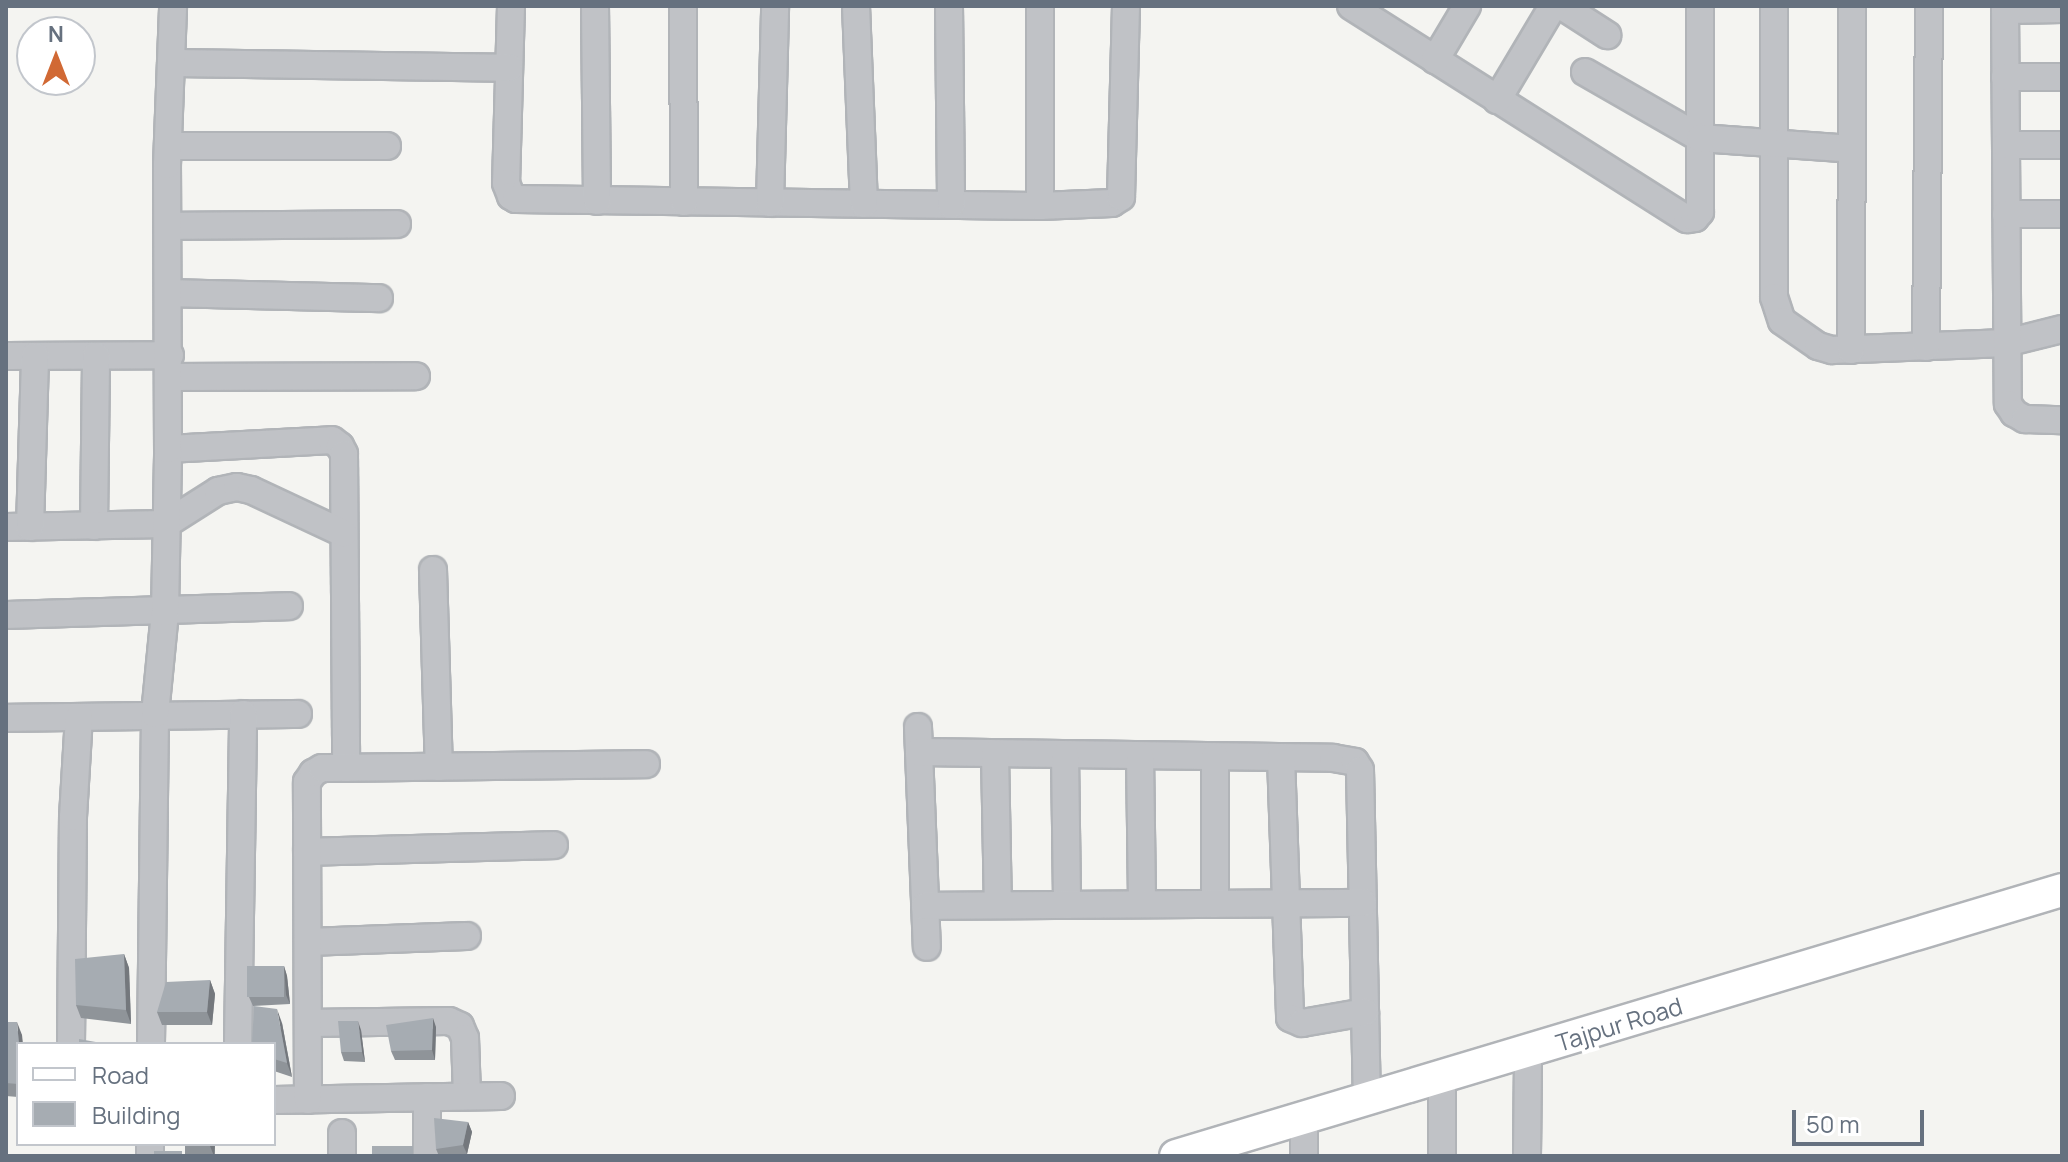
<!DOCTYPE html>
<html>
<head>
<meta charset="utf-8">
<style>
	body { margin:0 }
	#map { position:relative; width:2068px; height:1162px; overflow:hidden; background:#f4f4f1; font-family:Manrope,sans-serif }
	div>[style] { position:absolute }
	.roads { filter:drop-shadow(2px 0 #b1b4b8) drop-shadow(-2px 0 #b1b4b8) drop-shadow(0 2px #b1b4b8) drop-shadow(0 -2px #b1b4b8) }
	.minor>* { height:26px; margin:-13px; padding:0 13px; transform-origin:13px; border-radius:13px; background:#c0c2c6 }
	.major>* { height:32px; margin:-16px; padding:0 16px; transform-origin:16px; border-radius:16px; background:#fff }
	.wall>* { inset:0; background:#8f9499; transform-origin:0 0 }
	.shaded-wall>* { inset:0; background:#74787d }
	.building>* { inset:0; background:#a6acb2; transform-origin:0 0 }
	span { translate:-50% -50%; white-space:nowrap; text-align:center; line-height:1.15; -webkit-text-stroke:8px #fff; paint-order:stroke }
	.street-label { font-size:24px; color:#66717f }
	.frame { position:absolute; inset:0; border:8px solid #66717f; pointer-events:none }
	.legend { position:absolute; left:16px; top:1042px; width:260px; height:104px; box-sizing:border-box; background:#fff; border:2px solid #c2c6cc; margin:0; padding:10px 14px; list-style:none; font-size:24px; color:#66717f }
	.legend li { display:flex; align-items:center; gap:16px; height:40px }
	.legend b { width:40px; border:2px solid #c2c6cc }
	.north { position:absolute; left:16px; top:16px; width:80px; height:80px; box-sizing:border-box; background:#fff; border:2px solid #c2c6cc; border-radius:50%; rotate:0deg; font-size:22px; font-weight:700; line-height:32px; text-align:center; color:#66717f }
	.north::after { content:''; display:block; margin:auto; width:28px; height:36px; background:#d16934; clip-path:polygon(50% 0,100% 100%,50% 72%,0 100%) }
	.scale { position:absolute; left:1792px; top:1110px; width:132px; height:36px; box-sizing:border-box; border:4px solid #66717f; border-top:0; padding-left:10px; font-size:24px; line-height:28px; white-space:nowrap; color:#66717f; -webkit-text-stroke:6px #fff; paint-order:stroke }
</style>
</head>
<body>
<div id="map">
	<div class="roads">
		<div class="minor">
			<div style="left:511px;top:6px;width:177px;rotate:91.6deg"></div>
			<div style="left:506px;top:183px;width:14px;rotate:69deg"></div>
			<div style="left:511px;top:196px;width:6px;rotate:31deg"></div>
			<div style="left:516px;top:199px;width:524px;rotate:0.77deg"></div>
			<div style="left:1040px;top:206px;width:72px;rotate:-2.4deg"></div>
			<div style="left:1112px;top:203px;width:11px;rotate:-34deg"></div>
			<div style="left:1121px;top:197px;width:191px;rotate:-88.5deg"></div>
			<div style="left:595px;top:6px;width:195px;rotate:89.4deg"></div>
			<div style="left:683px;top:6px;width:196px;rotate:89.7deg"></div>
			<div style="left:856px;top:6px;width:198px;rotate:87.7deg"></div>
			<div style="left:949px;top:6px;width:199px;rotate:89.4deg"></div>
			<div style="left:1040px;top:6px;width:200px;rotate:90deg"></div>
			<div style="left:1351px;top:6px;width:398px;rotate:32.4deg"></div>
			<div style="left:1687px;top:219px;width:8px;rotate:-7deg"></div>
			<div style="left:1695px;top:218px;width:8px;rotate:-50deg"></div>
			<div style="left:1700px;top:212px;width:206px;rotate:-90deg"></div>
			<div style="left:1562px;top:6px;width:54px;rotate:32.8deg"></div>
			<div style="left:1774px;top:6px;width:291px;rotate:90deg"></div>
			<div style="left:1774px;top:297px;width:25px;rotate:72deg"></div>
			<div style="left:1782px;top:321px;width:44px;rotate:34.8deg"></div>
			<div style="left:1818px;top:346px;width:15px;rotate:16deg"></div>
			<div style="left:1832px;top:350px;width:174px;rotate:-2.3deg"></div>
			<div style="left:2006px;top:343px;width:58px;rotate:-14deg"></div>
			<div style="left:2005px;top:6px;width:398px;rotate:89.6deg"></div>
			<div style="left:2008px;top:404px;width:11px;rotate:56deg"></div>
			<div style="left:2014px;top:413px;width:13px;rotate:29deg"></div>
			<div style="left:2025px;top:419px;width:37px;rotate:2deg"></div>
			<div style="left:2005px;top:10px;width:57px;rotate:-1deg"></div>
			<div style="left:1435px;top:60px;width:63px;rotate:-59.3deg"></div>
			<div style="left:171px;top:63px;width:338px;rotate:0.8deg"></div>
			<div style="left:1585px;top:72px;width:133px;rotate:29.9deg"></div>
			<div style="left:1700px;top:138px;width:152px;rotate:4.1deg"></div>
			<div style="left:2005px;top:77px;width:57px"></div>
			<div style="left:1497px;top:100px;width:109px;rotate:-59.2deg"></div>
			<div style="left:2006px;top:145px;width:56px"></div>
			<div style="left:169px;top:146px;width:218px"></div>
			<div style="left:770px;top:203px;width:197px;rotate:-88.5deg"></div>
			<div style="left:2006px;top:214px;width:56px"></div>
			<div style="left:168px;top:226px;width:229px;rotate:-0.5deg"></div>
			<div style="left:169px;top:293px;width:210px;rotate:1.4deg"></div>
			<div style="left:1926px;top:347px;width:341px;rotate:-89.5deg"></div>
			<div style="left:1851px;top:350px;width:344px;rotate:-89.8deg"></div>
			<div style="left:6px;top:356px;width:164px;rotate:-0.3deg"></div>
			<div style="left:169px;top:377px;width:247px;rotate:-0.2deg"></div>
			<div style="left:168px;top:449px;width:164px;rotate:-3.1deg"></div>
			<div style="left:332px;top:440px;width:10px;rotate:37deg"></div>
			<div style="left:340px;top:446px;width:9px;rotate:63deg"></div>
			<div style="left:344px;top:454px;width:314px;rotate:89.6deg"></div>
			<div style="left:94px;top:526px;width:170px;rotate:-89.3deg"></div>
			<div style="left:6px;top:527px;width:160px;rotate:-1.1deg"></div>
			<div style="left:166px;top:524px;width:62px;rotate:-32.4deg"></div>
			<div style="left:218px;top:491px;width:19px;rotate:-12deg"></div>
			<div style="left:237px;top:487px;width:14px;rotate:12deg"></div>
			<div style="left:251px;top:490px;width:102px;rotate:25.1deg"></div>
			<div style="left:30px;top:527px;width:171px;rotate:-88.3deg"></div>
			<div style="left:433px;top:570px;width:197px;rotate:88.3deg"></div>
			<div style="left:6px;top:615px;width:283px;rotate:-1.8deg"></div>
			<div style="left:6px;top:718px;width:292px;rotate:-0.8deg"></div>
			<div style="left:918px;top:727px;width:220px;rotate:87.7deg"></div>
			<div style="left:919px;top:752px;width:414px;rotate:0.8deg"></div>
			<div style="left:1333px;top:758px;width:22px;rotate:10deg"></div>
			<div style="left:1355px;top:762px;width:9px;rotate:58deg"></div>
			<div style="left:1360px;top:770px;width:331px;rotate:88.8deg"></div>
			<div style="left:995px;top:754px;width:151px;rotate:88.9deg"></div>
			<div style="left:1065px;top:755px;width:150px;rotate:89.2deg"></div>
			<div style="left:1140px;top:756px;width:148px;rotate:89.2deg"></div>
			<div style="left:1215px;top:757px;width:147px;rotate:90deg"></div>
			<div style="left:1281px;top:757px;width:261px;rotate:88deg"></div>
			<div style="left:1290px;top:1018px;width:13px;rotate:23deg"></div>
			<div style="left:1302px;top:1023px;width:64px;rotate:-9.9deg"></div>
			<div style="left:307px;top:852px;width:247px;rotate:-1.6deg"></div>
			<div style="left:925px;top:906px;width:438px;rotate:-0.4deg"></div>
			<div style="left:308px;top:942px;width:159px;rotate:-2.2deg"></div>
			<div style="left:308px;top:1023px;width:141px;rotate:-0.8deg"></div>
			<div style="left:449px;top:1021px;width:12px;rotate:24deg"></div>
			<div style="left:460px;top:1026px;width:13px;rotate:67deg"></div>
			<div style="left:465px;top:1038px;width:58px;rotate:88deg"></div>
			<div style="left:71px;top:1044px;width:227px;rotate:-89.5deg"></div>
			<div style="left:73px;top:817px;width:100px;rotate:-86.6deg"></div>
			<div style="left:151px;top:1044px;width:330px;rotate:-89.3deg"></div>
			<div style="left:155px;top:714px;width:102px;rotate:-84.4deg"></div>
			<div style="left:165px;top:612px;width:163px;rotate:-88.9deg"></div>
			<div style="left:168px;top:449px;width:284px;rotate:-90.2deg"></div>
			<div style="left:167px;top:165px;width:159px;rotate:-87.8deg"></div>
			<div style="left:238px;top:1044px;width:330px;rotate:-89.1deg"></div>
			<div style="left:274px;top:1100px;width:227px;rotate:-1deg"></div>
			<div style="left:308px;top:1100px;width:318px;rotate:-90.2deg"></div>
			<div style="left:307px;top:782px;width:11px;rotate:-56deg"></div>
			<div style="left:313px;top:773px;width:10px;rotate:-29deg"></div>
			<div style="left:322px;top:768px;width:324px;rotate:-0.7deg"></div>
			<div style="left:1304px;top:1120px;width:36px;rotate:90deg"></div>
			<div style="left:150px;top:1156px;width:12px;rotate:-90deg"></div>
			<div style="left:342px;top:1156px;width:23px;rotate:-90deg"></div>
			<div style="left:427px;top:1156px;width:59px;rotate:-90deg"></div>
			<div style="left:1442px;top:1156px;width:78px;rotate:-90deg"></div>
			<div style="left:1527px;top:1156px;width:104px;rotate:-89.4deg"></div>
		</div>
		<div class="major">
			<div style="left:1176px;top:1156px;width:925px;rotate:-16.71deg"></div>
		</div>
	</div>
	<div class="wall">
		<div style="clip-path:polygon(124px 954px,129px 968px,131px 1024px,81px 1018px,76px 1005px)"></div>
		<div style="clip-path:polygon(284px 966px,287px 976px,290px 1004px,253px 1006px,249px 997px)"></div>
		<div style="clip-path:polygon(210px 980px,215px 994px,212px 1025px,162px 1025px,157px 1012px)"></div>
		<div style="clip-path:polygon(6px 1022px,22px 1035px,18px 1044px,18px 1097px,6px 1096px)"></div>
		<div style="clip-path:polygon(282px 1023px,292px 1077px,274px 1071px,274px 1044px)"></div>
		<div style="clip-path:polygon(436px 1027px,435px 1060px,395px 1060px,391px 1051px)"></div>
		<div style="clip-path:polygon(361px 1030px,365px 1062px,344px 1061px,341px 1052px)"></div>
		<div style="clip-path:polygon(468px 1122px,472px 1132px,467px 1154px,463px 1155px,464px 1156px,435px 1156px,439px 1156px,436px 1149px)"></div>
		<div style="left:185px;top:1144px;width:30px;height:12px"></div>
	</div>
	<div class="shaded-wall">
		<div style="clip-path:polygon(124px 954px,129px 968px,131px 1024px,126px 1010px)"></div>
		<div style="clip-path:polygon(284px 966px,287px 976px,290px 1004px,286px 995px)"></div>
		<div style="clip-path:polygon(210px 980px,215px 994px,212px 1025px,207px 1012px)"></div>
		<div style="clip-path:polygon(277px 1009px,282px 1023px,292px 1077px,287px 1063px)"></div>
		<div style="clip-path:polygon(433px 1018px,436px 1027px,435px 1060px,432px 1050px)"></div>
		<div style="clip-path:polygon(358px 1021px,361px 1030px,365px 1062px,362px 1052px)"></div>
		<div style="clip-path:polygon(17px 1022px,22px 1035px,23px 1044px,19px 1044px)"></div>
		<div style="clip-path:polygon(468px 1122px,472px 1132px,467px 1154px,463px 1145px)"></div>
		<div style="clip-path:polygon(211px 1144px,215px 1144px,214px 1156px,210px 1146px)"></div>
	</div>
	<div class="building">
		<div style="clip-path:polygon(124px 954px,126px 1010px,76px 1005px,75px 959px)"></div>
		<div style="left:247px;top:966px;width:37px;height:31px"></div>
		<div style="clip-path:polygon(210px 980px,207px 1012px,157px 1012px,166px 982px)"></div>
		<div style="clip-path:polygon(254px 1006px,277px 1009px,287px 1063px,274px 1059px,274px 1044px,252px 1044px)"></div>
		<div style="clip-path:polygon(433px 1018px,432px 1050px,391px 1051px,386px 1025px)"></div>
		<div style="clip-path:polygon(338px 1021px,358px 1021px,362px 1052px,341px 1052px)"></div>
		<div style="clip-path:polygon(6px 1022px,17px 1022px,19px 1044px,18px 1044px,18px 1084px,6px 1083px)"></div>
		<div style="clip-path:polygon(79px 1039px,107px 1044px,79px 1044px)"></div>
		<div style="clip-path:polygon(434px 1118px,468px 1122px,463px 1145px,436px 1149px)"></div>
		<div style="left:185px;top:1144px;width:26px;height:2px"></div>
		<div style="left:372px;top:1146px;width:41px;height:10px"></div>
		<div style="left:154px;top:1151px;width:28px;height:5px"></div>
		<div style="clip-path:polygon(463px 1154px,463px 1156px,435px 1156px)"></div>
	</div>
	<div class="street-label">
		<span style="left:1619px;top:1024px;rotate:-17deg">Tajpur Road</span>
	</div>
	<div class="frame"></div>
	<ul class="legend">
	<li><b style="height:10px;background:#fff"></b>Road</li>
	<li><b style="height:22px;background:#a6acb2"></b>Building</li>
	</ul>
	<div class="north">N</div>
	<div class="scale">50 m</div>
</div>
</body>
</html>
